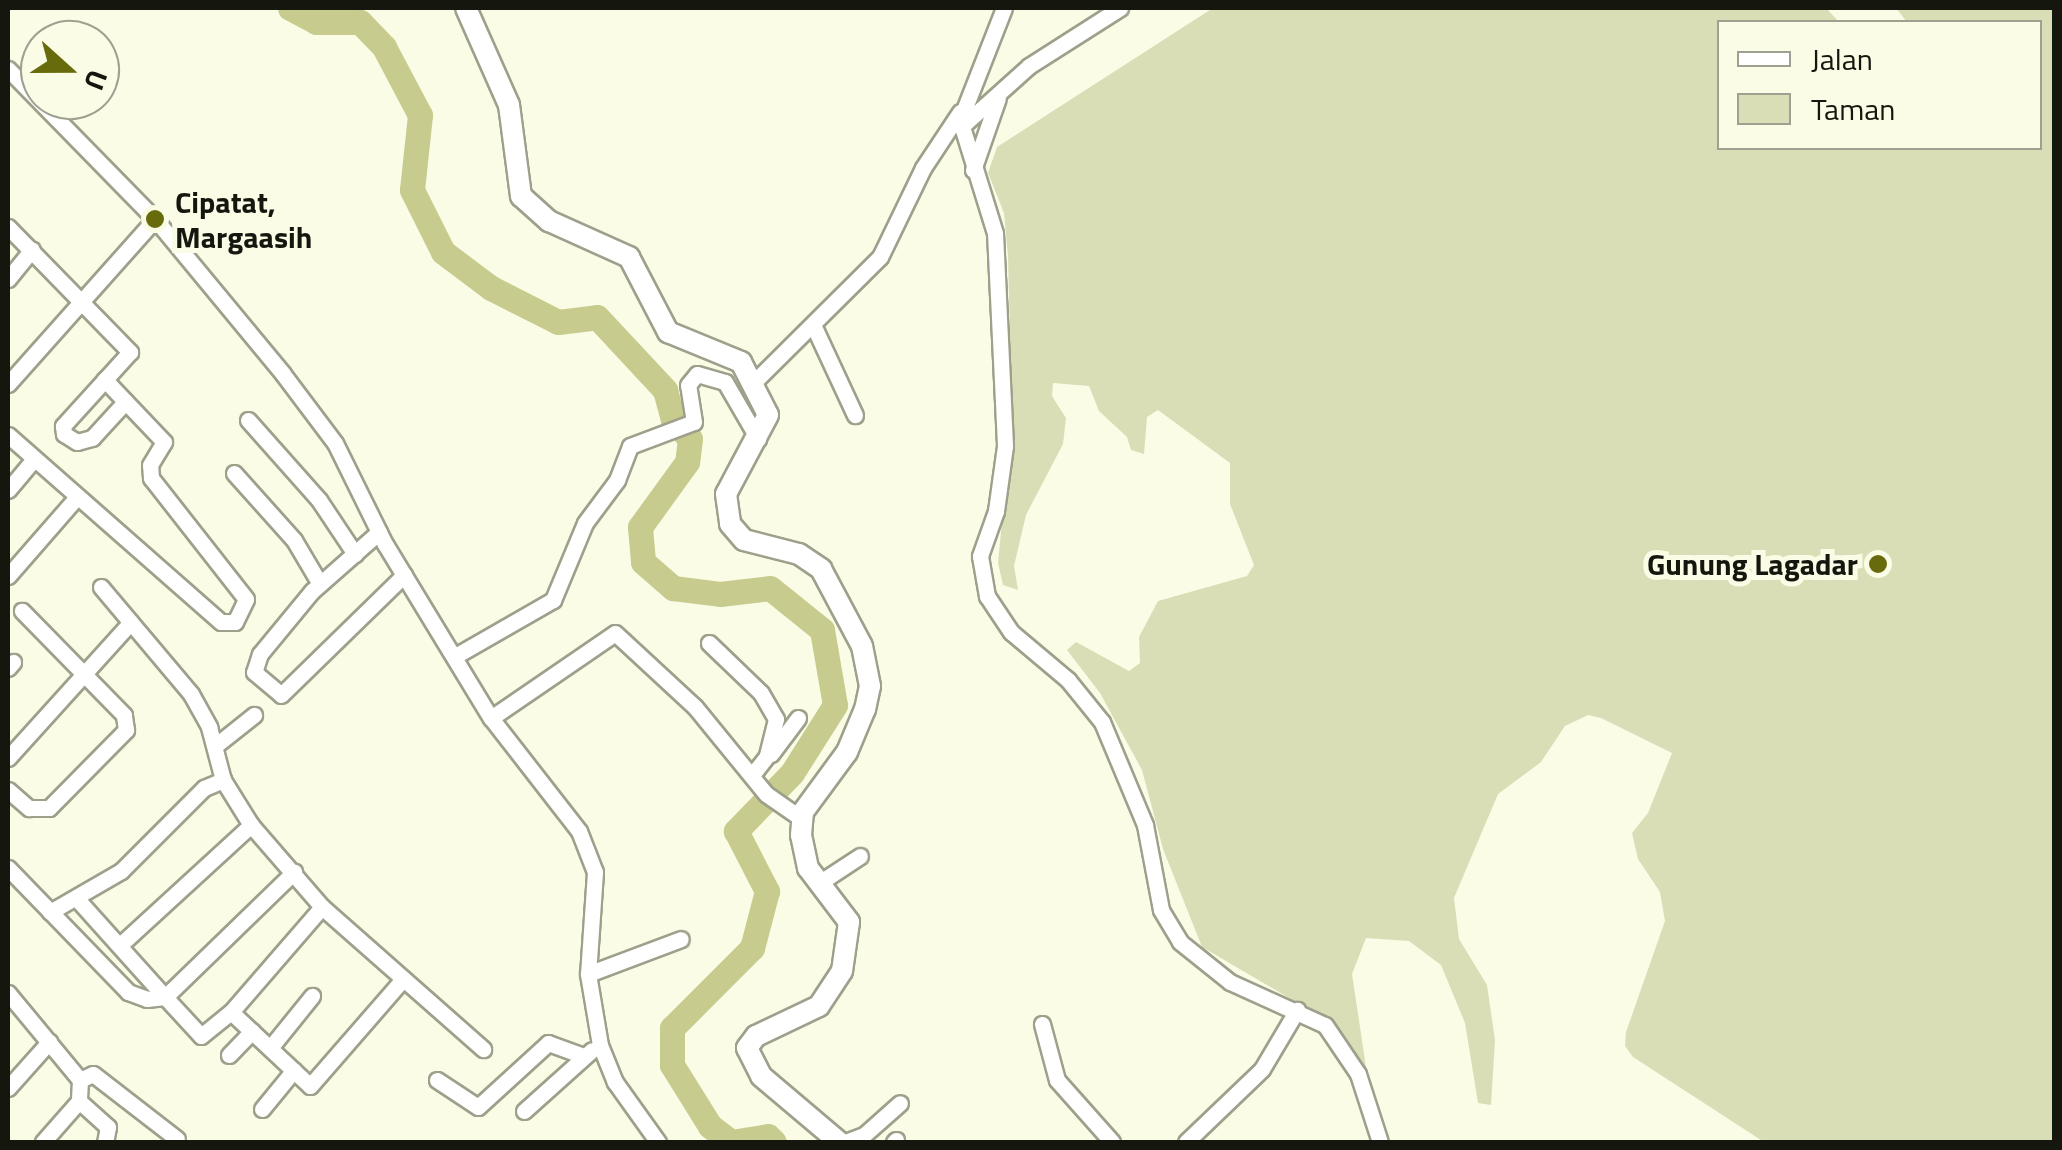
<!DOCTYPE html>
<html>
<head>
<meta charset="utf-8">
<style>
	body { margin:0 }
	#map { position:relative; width:2062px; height:1150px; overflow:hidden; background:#fafce6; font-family:"Titillium Web",sans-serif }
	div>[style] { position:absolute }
	.green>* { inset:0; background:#dadeb6 }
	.river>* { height:25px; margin:-12.5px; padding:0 12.5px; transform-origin:12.5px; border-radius:12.5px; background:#c7cc8e }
	.roads { filter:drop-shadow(2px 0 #9ea08b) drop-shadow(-2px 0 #9ea08b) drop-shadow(0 2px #9ea08b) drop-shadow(0 -2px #9ea08b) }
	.minor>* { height:15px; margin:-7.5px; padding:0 7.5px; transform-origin:7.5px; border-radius:7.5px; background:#fff }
	.tertiary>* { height:20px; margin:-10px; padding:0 10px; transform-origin:10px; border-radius:10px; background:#fff }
	.dots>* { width:28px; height:28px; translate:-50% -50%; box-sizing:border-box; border:5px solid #fafce6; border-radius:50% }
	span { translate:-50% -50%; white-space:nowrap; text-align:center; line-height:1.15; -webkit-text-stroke:10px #fafce6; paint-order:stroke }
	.poi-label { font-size:30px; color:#15160e; font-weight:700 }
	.left { translate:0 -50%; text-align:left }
	.right { translate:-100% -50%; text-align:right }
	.frame { position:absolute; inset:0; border:10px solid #15160e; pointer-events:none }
	.legend { position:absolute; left:1717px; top:20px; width:325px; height:130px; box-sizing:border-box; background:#fafce6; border:2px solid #9ea090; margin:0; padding:12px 18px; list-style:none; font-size:30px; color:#15160e }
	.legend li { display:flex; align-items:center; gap:20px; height:50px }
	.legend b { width:50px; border:2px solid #9ea090 }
	.north { position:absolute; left:20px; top:20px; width:100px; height:100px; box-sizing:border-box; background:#fafce6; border:2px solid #9ea090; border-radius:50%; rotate:111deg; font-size:28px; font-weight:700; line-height:40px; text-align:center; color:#15160e }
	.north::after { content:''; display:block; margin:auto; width:35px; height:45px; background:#676b0b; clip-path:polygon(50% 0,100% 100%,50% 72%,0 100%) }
</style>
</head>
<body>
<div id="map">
	<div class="green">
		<div style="clip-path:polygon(1213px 8px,1826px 8px,1839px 22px,1720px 22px,1720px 148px,2040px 148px,2040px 22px,1907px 22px,1896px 8px,2054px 8px,2054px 1142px,1764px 1142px,1633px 1057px,1625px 1046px,1626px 1032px,1665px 921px,1660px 892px,1638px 859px,1632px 833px,1648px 813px,1672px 753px,1601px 718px,1588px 715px,1565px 726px,1541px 762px,1498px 794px,1454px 898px,1459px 939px,1487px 985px,1495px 1040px,1491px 1105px,1478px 1103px,1465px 1023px,1441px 965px,1409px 941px,1366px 938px,1352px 974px,1366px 1067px,1330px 1022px,1202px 947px,1163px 849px,1142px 770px,1100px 693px,1067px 650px,1076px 642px,1129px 671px,1140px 663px,1139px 637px,1158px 601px,1247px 576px,1254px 565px,1230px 504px,1230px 463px,1158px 410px,1147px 417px,1144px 454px,1131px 450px,1127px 437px,1099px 411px,1089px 386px,1053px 383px,1052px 396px,1066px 418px,1063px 444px,1026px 515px,1014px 566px,1018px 590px,1003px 585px,998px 563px,1012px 418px,1008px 256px,1004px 213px,988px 173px,997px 147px)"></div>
	</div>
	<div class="river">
		<div style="left:290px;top:8px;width:30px;rotate:28deg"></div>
		<div style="left:316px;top:22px;width:44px"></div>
		<div style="left:360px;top:22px;width:35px;rotate:46deg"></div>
		<div style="left:384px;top:47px;width:77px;rotate:62.1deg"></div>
		<div style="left:420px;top:115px;width:75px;rotate:96.1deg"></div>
		<div style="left:412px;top:190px;width:69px;rotate:63.4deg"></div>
		<div style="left:443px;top:252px;width:60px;rotate:36.9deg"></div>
		<div style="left:491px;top:288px;width:75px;rotate:26.9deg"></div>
		<div style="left:558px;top:322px;width:39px;rotate:-7deg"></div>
		<div style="left:597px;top:317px;width:100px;rotate:47deg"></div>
		<div style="left:665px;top:390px;width:31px;rotate:75deg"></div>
		<div style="left:673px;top:420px;width:25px;rotate:48deg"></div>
		<div style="left:690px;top:439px;width:23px;rotate:97deg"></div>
		<div style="left:687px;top:462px;width:80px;rotate:125.9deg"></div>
		<div style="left:640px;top:527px;width:35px;rotate:85deg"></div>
		<div style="left:643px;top:562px;width:40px;rotate:41deg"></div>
		<div style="left:673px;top:588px;width:47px;rotate:7.3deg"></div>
		<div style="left:720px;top:594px;width:50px;rotate:-6.8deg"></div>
		<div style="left:770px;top:588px;width:67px;rotate:38.9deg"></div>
		<div style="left:822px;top:630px;width:76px;rotate:80.2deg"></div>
		<div style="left:835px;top:705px;width:80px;rotate:122.3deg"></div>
		<div style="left:792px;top:773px;width:81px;rotate:134deg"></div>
		<div style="left:736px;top:831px;width:68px;rotate:62.7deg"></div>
		<div style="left:767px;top:891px;width:59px;rotate:104.7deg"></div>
		<div style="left:752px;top:948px;width:113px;rotate:135deg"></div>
		<div style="left:672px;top:1028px;width:37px;rotate:90deg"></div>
		<div style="left:672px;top:1065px;width:72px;rotate:58.1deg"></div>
		<div style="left:710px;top:1126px;width:26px;rotate:37deg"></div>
		<div style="left:731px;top:1142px;width:37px;rotate:-9deg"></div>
		<div style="left:768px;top:1136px;width:8px;rotate:45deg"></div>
	</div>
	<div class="roads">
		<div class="minor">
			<div style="left:1004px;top:8px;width:120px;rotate:111.4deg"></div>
			<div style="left:960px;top:120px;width:118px;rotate:72.8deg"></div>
			<div style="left:995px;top:233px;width:213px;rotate:87.3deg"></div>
			<div style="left:1005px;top:446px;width:66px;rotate:97.9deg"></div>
			<div style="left:996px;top:511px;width:48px;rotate:109.6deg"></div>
			<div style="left:980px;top:556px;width:41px;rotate:80.1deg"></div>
			<div style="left:987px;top:596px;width:43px;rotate:56.3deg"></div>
			<div style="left:1011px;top:632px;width:75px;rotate:40.1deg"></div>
			<div style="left:1068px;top:680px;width:54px;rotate:51deg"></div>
			<div style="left:1102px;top:722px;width:112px;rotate:67.3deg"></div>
			<div style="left:1145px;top:825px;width:86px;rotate:79.3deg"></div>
			<div style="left:1161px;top:910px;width:37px;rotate:59deg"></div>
			<div style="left:1180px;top:942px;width:64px;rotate:38.7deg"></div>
			<div style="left:1230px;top:982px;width:104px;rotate:24.4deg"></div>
			<div style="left:1325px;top:1025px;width:59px;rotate:56deg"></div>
			<div style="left:1358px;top:1074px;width:71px;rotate:72.1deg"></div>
			<div style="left:8px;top:69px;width:210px;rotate:45.6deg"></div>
			<div style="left:155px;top:219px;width:201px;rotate:50.4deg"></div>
			<div style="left:283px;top:374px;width:86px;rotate:53deg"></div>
			<div style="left:335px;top:443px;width:113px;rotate:63.7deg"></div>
			<div style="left:385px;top:544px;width:204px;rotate:58.7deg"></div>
			<div style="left:491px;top:718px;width:143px;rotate:52.1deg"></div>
			<div style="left:579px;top:831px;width:44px;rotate:68.7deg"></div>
			<div style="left:595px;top:872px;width:102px;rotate:93.9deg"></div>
			<div style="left:588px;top:974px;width:72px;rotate:80.4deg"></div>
			<div style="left:600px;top:1045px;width:40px;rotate:68deg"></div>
			<div style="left:615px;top:1082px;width:74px;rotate:54.4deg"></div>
			<div style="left:961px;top:127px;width:91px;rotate:-41.9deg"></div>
			<div style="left:1029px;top:66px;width:108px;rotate:-32.5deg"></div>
			<div style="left:973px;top:170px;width:76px;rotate:-70.9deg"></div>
			<div style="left:8px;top:227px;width:175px;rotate:45.7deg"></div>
			<div style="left:130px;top:352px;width:100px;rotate:132.2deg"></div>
			<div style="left:63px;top:426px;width:8px;rotate:83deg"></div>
			<div style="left:64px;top:434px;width:15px;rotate:32deg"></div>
			<div style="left:77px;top:442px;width:16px;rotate:-15deg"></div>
			<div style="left:92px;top:438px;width:49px;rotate:-47.5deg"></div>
			<div style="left:8px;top:279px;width:38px;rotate:-51deg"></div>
			<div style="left:815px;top:329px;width:95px;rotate:65.1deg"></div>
			<div style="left:753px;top:383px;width:179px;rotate:-44.8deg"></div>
			<div style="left:880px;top:257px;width:99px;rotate:-64.2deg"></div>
			<div style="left:923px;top:168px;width:67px;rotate:-56.5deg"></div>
			<div style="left:8px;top:384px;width:221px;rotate:-48.3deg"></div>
			<div style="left:248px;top:420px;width:107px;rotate:48.4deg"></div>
			<div style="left:319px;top:500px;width:65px;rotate:56.3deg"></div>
			<div style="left:8px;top:435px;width:283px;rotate:41.3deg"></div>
			<div style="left:221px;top:622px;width:14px"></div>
			<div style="left:235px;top:622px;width:25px;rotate:-64deg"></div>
			<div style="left:246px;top:599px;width:154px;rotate:-128.1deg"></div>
			<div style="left:151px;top:478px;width:13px;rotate:-94deg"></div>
			<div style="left:150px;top:465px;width:27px;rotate:-59deg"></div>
			<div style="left:164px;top:442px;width:86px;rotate:-133.6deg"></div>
			<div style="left:234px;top:473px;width:90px;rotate:48.2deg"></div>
			<div style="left:294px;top:540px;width:51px;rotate:59.4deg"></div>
			<div style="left:8px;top:490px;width:40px;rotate:-50deg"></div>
			<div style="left:379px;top:532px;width:89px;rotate:138.6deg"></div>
			<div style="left:312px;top:591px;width:82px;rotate:129.5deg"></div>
			<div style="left:260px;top:654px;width:19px;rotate:108deg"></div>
			<div style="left:254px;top:672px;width:35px;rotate:40deg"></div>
			<div style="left:281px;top:695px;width:172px;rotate:-44.3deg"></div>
			<div style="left:8px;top:576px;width:105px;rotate:-48.9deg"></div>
			<div style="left:101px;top:587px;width:140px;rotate:49.9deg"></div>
			<div style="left:191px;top:694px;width:38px;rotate:61deg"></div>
			<div style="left:209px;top:727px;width:55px;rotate:75.2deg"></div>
			<div style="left:223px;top:780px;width:53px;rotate:58.1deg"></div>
			<div style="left:251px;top:825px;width:108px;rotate:49.1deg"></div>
			<div style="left:322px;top:907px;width:215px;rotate:41.4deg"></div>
			<div style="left:709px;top:643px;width:72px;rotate:43.9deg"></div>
			<div style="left:761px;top:693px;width:30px;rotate:60deg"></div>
			<div style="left:776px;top:719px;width:38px;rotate:104deg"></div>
			<div style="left:767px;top:756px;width:24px;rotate:128deg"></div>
			<div style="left:457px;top:655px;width:111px;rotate:-29.8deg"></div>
			<div style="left:553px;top:600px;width:83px;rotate:-67.4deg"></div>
			<div style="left:585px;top:523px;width:54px;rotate:-53.3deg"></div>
			<div style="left:617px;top:480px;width:36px;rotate:-69deg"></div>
			<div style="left:630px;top:446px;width:68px;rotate:-20.6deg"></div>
			<div style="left:694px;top:422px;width:37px;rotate:-99deg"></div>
			<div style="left:688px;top:385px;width:14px;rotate:-51deg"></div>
			<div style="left:697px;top:374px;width:29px;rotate:16deg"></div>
			<div style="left:725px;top:382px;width:66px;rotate:59.9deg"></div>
			<div style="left:8px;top:668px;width:8px;rotate:-50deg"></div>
			<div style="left:491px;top:718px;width:150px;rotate:-34.4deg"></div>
			<div style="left:615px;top:633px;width:109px;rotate:42.8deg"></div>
			<div style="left:695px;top:707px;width:112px;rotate:50.8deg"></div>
			<div style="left:766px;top:794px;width:44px;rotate:34.8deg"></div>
			<div style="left:215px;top:746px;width:50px;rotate:-38.5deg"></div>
			<div style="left:771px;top:754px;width:45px;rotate:-53.1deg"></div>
			<div style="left:8px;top:758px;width:183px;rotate:-47.9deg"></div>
			<div style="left:8px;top:790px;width:28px;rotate:41deg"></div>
			<div style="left:29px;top:808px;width:20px"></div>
			<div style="left:49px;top:808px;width:110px;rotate:-45.4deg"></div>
			<div style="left:126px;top:730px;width:15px;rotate:-98deg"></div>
			<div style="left:124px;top:715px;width:146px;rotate:-134.4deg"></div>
			<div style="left:8px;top:868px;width:173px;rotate:45.9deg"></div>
			<div style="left:128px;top:992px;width:20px;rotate:20deg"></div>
			<div style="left:147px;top:999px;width:18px;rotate:-6deg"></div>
			<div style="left:165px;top:997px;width:53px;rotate:47.3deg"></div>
			<div style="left:201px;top:1036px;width:38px;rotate:-39deg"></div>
			<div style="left:231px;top:1012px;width:108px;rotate:43.1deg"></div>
			<div style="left:310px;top:1086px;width:142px;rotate:-49deg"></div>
			<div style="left:819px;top:883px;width:49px;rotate:-33.4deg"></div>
			<div style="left:77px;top:899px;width:132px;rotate:48.1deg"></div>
			<div style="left:165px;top:997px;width:180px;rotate:-44.1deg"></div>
			<div style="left:50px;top:912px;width:82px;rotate:-30deg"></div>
			<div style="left:121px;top:871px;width:117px;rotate:-45deg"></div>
			<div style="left:204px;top:788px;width:21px;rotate:-23deg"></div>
			<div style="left:120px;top:945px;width:178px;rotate:-42.5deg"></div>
			<div style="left:588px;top:974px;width:99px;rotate:-20.6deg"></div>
			<div style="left:8px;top:993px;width:113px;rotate:50.4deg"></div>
			<div style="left:80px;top:1080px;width:21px;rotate:93deg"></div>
			<div style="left:79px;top:1101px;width:55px;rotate:131.3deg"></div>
			<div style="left:231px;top:1012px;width:139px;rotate:-49.1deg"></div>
			<div style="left:1042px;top:1024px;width:58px;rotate:75deg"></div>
			<div style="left:1057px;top:1080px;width:83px;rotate:48.4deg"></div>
			<div style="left:270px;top:1048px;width:67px;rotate:-51.1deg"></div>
			<div style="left:229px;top:1055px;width:33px;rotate:-46deg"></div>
			<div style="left:80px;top:1080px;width:14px;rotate:-25deg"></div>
			<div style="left:93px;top:1074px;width:106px;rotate:37.7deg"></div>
			<div style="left:437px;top:1080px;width:49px;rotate:33.4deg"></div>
			<div style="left:478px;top:1107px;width:95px;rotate:-42.4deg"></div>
			<div style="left:548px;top:1043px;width:38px;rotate:20deg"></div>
			<div style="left:8px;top:1088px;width:62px;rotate:-48.3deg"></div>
			<div style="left:79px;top:1101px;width:39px;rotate:42deg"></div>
			<div style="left:108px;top:1127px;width:15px;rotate:101deg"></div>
			<div style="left:262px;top:1109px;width:50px;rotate:-50.6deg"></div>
			<div style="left:524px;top:1111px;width:91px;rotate:-41.9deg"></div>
			<div style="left:845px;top:1142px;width:20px;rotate:-20deg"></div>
			<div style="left:864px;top:1135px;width:48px;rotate:-41.6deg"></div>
			<div style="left:894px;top:1142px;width:3px;rotate:-45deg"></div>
			<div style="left:1186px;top:1142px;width:105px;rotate:-43.8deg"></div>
			<div style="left:1262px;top:1069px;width:69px;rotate:-59.3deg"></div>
		</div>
		<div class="tertiary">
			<div style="left:466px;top:8px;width:106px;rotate:66.1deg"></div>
			<div style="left:509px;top:105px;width:92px;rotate:82.5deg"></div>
			<div style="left:521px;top:196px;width:38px;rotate:42deg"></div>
			<div style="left:549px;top:221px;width:88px;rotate:24.2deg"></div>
			<div style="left:629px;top:257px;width:85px;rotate:62.5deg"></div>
			<div style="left:668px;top:332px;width:79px;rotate:22.3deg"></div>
			<div style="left:741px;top:362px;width:59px;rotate:63deg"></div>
			<div style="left:768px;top:415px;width:89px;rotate:118deg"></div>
			<div style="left:726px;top:494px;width:30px;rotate:82deg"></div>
			<div style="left:730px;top:524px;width:21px;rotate:49deg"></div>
			<div style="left:744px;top:540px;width:57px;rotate:14.3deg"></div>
			<div style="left:799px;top:554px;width:27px;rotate:34deg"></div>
			<div style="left:821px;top:569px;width:87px;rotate:62deg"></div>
			<div style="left:862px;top:646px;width:41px;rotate:78.7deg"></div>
			<div style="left:870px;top:686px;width:24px;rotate:102deg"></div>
			<div style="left:865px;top:709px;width:47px;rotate:112.7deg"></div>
			<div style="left:847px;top:752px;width:74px;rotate:126.3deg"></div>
			<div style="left:803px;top:812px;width:23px;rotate:95deg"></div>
			<div style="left:801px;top:835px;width:34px;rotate:78deg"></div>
			<div style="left:808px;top:868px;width:68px;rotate:52.8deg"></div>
			<div style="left:849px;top:922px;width:49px;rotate:98.1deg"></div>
			<div style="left:842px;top:971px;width:42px;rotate:123.3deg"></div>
			<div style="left:819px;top:1006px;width:70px;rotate:154.5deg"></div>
			<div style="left:756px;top:1036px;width:15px;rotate:127deg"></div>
			<div style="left:747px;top:1048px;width:31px;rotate:63deg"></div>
			<div style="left:761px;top:1076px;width:102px;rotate:40.2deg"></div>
		</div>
	</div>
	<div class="dots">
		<div style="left:155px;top:219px;background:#676b0b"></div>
		<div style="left:1878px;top:564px;background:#676b0b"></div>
	</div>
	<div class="poi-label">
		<span class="left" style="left:175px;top:219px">Cipatat,<br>Margaasih</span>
		<span class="right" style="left:1858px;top:564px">Gunung Lagadar</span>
	</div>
	<div class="frame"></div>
	<ul class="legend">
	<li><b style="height:12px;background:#fff"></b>Jalan</li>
	<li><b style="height:28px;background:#dadeb6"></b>Taman</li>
	</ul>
	<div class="north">U</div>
</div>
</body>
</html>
